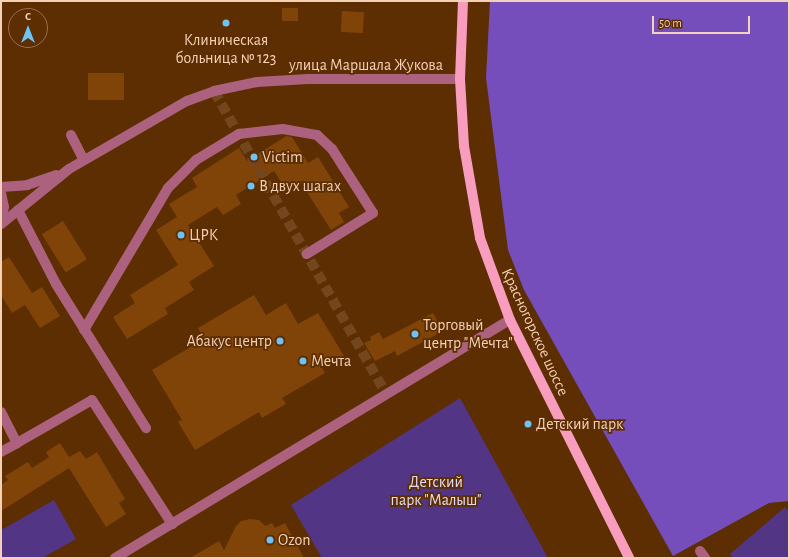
<!DOCTYPE html>
<html>
<head>
<meta charset="utf-8">
<style>
	body { margin:0 }
	#map { position:relative; width:790px; height:559px; overflow:hidden; background:#5c2e02; font-family:"Alegreya Sans",sans-serif }
	div>[style] { position:absolute }
	.green>* { inset:0; background:#523685 }
	.forest>* { inset:0; background:#754ebb }
	.building>* { inset:0; background:#814408; transform-origin:0 0 }
	.minor-tunnel>* { height:10px; margin-top:-5px; transform-origin:0; background:repeating-linear-gradient(90deg,#73461d 0 10px,transparent 0 15px) }
	.minor>* { height:10px; margin:-5px; padding:0 5px; transform-origin:5px; border-radius:5px; background:#ac627e }
	.major>* { height:10px; margin:-5px; padding:0 5px; transform-origin:5px; border-radius:5px; background:#f89dbe }
	.dots>* { width:11px; height:11px; translate:-50% -50%; box-sizing:border-box; border:2px solid #5c2e02; border-radius:50% }
	span { translate:-50% -50%; white-space:nowrap; text-align:center; line-height:1.15; -webkit-text-stroke:3.5px #5c2e02; paint-order:stroke }
	.poi-label { font-size:16px; color:#f5d1b8 }
	.left { translate:0 -50%; text-align:left }
	.right { translate:-100% -50%; text-align:right }
	.street-label { font-size:16px; color:#f5d1b8 }
	.park-label { font-size:16px; color:#e2dbf7 }
	.frame { position:absolute; inset:0; border:2px solid #f5d1b8; pointer-events:none }
	.north { position:absolute; left:8px; top:8px; width:40px; height:40px; box-sizing:border-box; background:#5c2e02; border:1px solid #996f4b; border-radius:50%; rotate:0deg; font-size:11px; font-weight:700; line-height:16px; text-align:center; color:#f5d1b8 }
	.north::after { content:''; display:block; margin:auto; width:14px; height:18px; background:#6fc2f4; clip-path:polygon(50% 0,100% 100%,50% 72%,0 100%) }
	.scale { position:absolute; left:652px; top:16px; width:98px; height:18px; box-sizing:border-box; border:2px solid #f5d1b8; border-top:0; padding-left:5px; font-size:12px; line-height:14px; white-space:nowrap; color:#f5d1b8; -webkit-text-stroke:3px #5c2e02; paint-order:stroke }
</style>
</head>
<body>
<div id="map">
	<div class="green">
		<div style="clip-path:polygon(460px 398px,548px 558px,322px 558px,291px 505px)"></div>
		<div style="clip-path:polygon(54px 500px,76px 539px,42px 558px,1px 558px,1px 530px)"></div>
		<div style="clip-path:polygon(785px 507px,789px 512px,789px 558px,733px 558px,730px 554px)"></div>
	</div>
	<div class="forest">
		<div style="clip-path:polygon(490px 1px,789px 1px,789px 501px,769px 503px,673px 556px,524px 290px,508px 250px,486px 78px)"></div>
	</div>
	<div class="building">
		<div style="left:282px;top:8px;width:16px;height:13px"></div>
		<div style="left:342px;top:11px;width:22px;height:21px;rotate:3deg"></div>
		<div style="left:124px;top:73px;width:27px;height:36px;rotate:90deg"></div>
		<div style="clip-path:polygon(286px 136px,292px 137px,308px 163px,318px 157px,349px 207px,339px 213px,344px 222px,331px 230px,300px 181px,286px 190px,274px 171px,236px 195px,241px 204px,223px 215px,217px 207px,188px 225px,214px 266px,189px 282px,194px 290px,165px 308px,168px 314px,127px 339px,113px 317px,135px 303px,130px 295px,178px 265px,156px 230px,177px 217px,169px 204px,197px 187px,192px 178px,239px 148px,247px 161px)"></div>
		<div style="left:63px;top:221px;width:45px;height:25px;rotate:58deg"></div>
		<div style="clip-path:polygon(9px 257px,32px 293px,42px 287px,60px 316px,40px 328px,25px 305px,12px 313px,1px 295px,1px 262px)"></div>
		<div style="clip-path:polygon(254px 295px,266px 315px,286px 303px,298px 324px,318px 313px,344px 356px,322px 368px,325px 373px,282px 398px,286px 404px,262px 418px,259px 412px,195px 450px,178px 422px,182px 420px,152px 370px,204px 339px,198px 328px)"></div>
		<div style="clip-path:polygon(433px 313px,443px 331px,397px 356px,395px 351px,375px 361px,364px 343px,371px 340px,370px 337px,379px 332px,383px 339px)"></div>
		<div style="clip-path:polygon(60px 443px,69px 457px,80px 451px,86px 459px,97px 452px,125px 499px,119px 503px,126px 514px,106px 527px,69px 468px,1px 511px,1px 485px,8px 480px,5px 476px,28px 462px,32px 468px,49px 457px,46px 452px)"></div>
		<div style="clip-path:polygon(250px 519px,259px 520px,265px 526px,272px 523px,275px 528px,285px 523px,304px 558px,190px 558px,219px 541px,224px 550px,236px 526px,241px 521px)"></div>
	</div>
	<div class="minor-tunnel">
		<div style="left:214px;top:91px;width:348px;rotate:60.4deg"></div>
	</div>
	<div class="minor">
		<div style="left:71px;top:135px;width:28px;rotate:63deg"></div>
		<div style="left:1px;top:187px;width:26px;rotate:-4deg"></div>
		<div style="left:27px;top:185px;width:31px;rotate:-19deg"></div>
		<div style="left:1px;top:193px;width:14px;rotate:78deg"></div>
		<div style="left:4px;top:207px;width:13px;rotate:103deg"></div>
		<div style="left:18px;top:210px;width:83px;rotate:62.8deg"></div>
		<div style="left:56px;top:284px;width:170px;rotate:58deg"></div>
		<div style="left:1px;top:224px;width:87px;rotate:-39deg"></div>
		<div style="left:69px;top:169px;width:136px;rotate:-30deg"></div>
		<div style="left:187px;top:101px;width:29px;rotate:-20deg"></div>
		<div style="left:214px;top:91px;width:44px;rotate:-11.8deg"></div>
		<div style="left:257px;top:82px;width:51px;rotate:-3.4deg"></div>
		<div style="left:308px;top:79px;width:152px"></div>
		<div style="left:84px;top:330px;width:165px;rotate:-59.4deg"></div>
		<div style="left:168px;top:188px;width:40px;rotate:-45deg"></div>
		<div style="left:196px;top:160px;width:50px;rotate:-31.2deg"></div>
		<div style="left:239px;top:134px;width:44px;rotate:-6.5deg"></div>
		<div style="left:283px;top:129px;width:35px;rotate:10deg"></div>
		<div style="left:317px;top:135px;width:21px;rotate:43deg"></div>
		<div style="left:332px;top:149px;width:76px;rotate:57.4deg"></div>
		<div style="left:373px;top:213px;width:78px;rotate:148.2deg"></div>
		<div style="left:1px;top:412px;width:35px;rotate:63deg"></div>
		<div style="left:17px;top:443px;width:86px;rotate:-29.8deg"></div>
		<div style="left:92px;top:400px;width:148px;rotate:57.2deg"></div>
		<div style="left:1px;top:452px;width:18px;rotate:-29deg"></div>
		<div style="left:700px;top:551px;width:9px;rotate:54deg"></div>
		<div style="left:115px;top:558px;width:461px;rotate:-31.1deg"></div>
	</div>
	<div class="major">
		<div style="left:463px;top:1px;width:78px;rotate:92.2deg"></div>
		<div style="left:460px;top:79px;width:67px;rotate:86.6deg"></div>
		<div style="left:464px;top:146px;width:93px;rotate:80.1deg"></div>
		<div style="left:480px;top:238px;width:87px;rotate:69.9deg"></div>
		<div style="left:510px;top:320px;width:266px;rotate:63.4deg"></div>
	</div>
	<div class="dots">
		<div style="left:226px;top:23px;background:#6fc2f4"></div>
		<div style="left:254px;top:157px;background:#6fc2f4"></div>
		<div style="left:251px;top:186px;background:#6fc2f4"></div>
		<div style="left:181px;top:235px;background:#6fc2f4"></div>
		<div style="left:415px;top:334px;background:#6fc2f4"></div>
		<div style="left:280px;top:341px;background:#6fc2f4"></div>
		<div style="left:303px;top:361px;background:#6fc2f4"></div>
		<div style="left:528px;top:424px;background:#6fc2f4"></div>
		<div style="left:270px;top:540px;background:#6fc2f4"></div>
	</div>
	<div class="poi-label">
		<span style="left:226px;top:49px">Клиническая<br>больница № 123</span>
		<span class="left" style="left:262px;top:157px">Victim</span>
		<span class="left" style="left:259px;top:186px">В двух шагах</span>
		<span class="left" style="left:189px;top:235px">ЦРК</span>
		<span class="left" style="left:423px;top:334px">Торговый<br>центр "Мечта"</span>
		<span class="right" style="left:272px;top:341px">Абакус центр</span>
		<span class="left" style="left:311px;top:361px">Мечта</span>
		<span class="left" style="left:536px;top:424px">Детский парк</span>
		<span class="left" style="left:278px;top:540px">Ozon</span>
	</div>
	<div class="street-label">
		<span style="left:366px;top:65px">улица Маршала Жукова</span>
		<span style="left:535px;top:332px;rotate:65deg">Красногорское шоссе</span>
	</div>
	<div class="park-label">
		<span style="left:436px;top:491px">Детский<br>парк "Малыш"</span>
	</div>
	<div class="frame"></div>
	<div class="north">С</div>
	<div class="scale">50 m</div>
</div>
</body>
</html>
